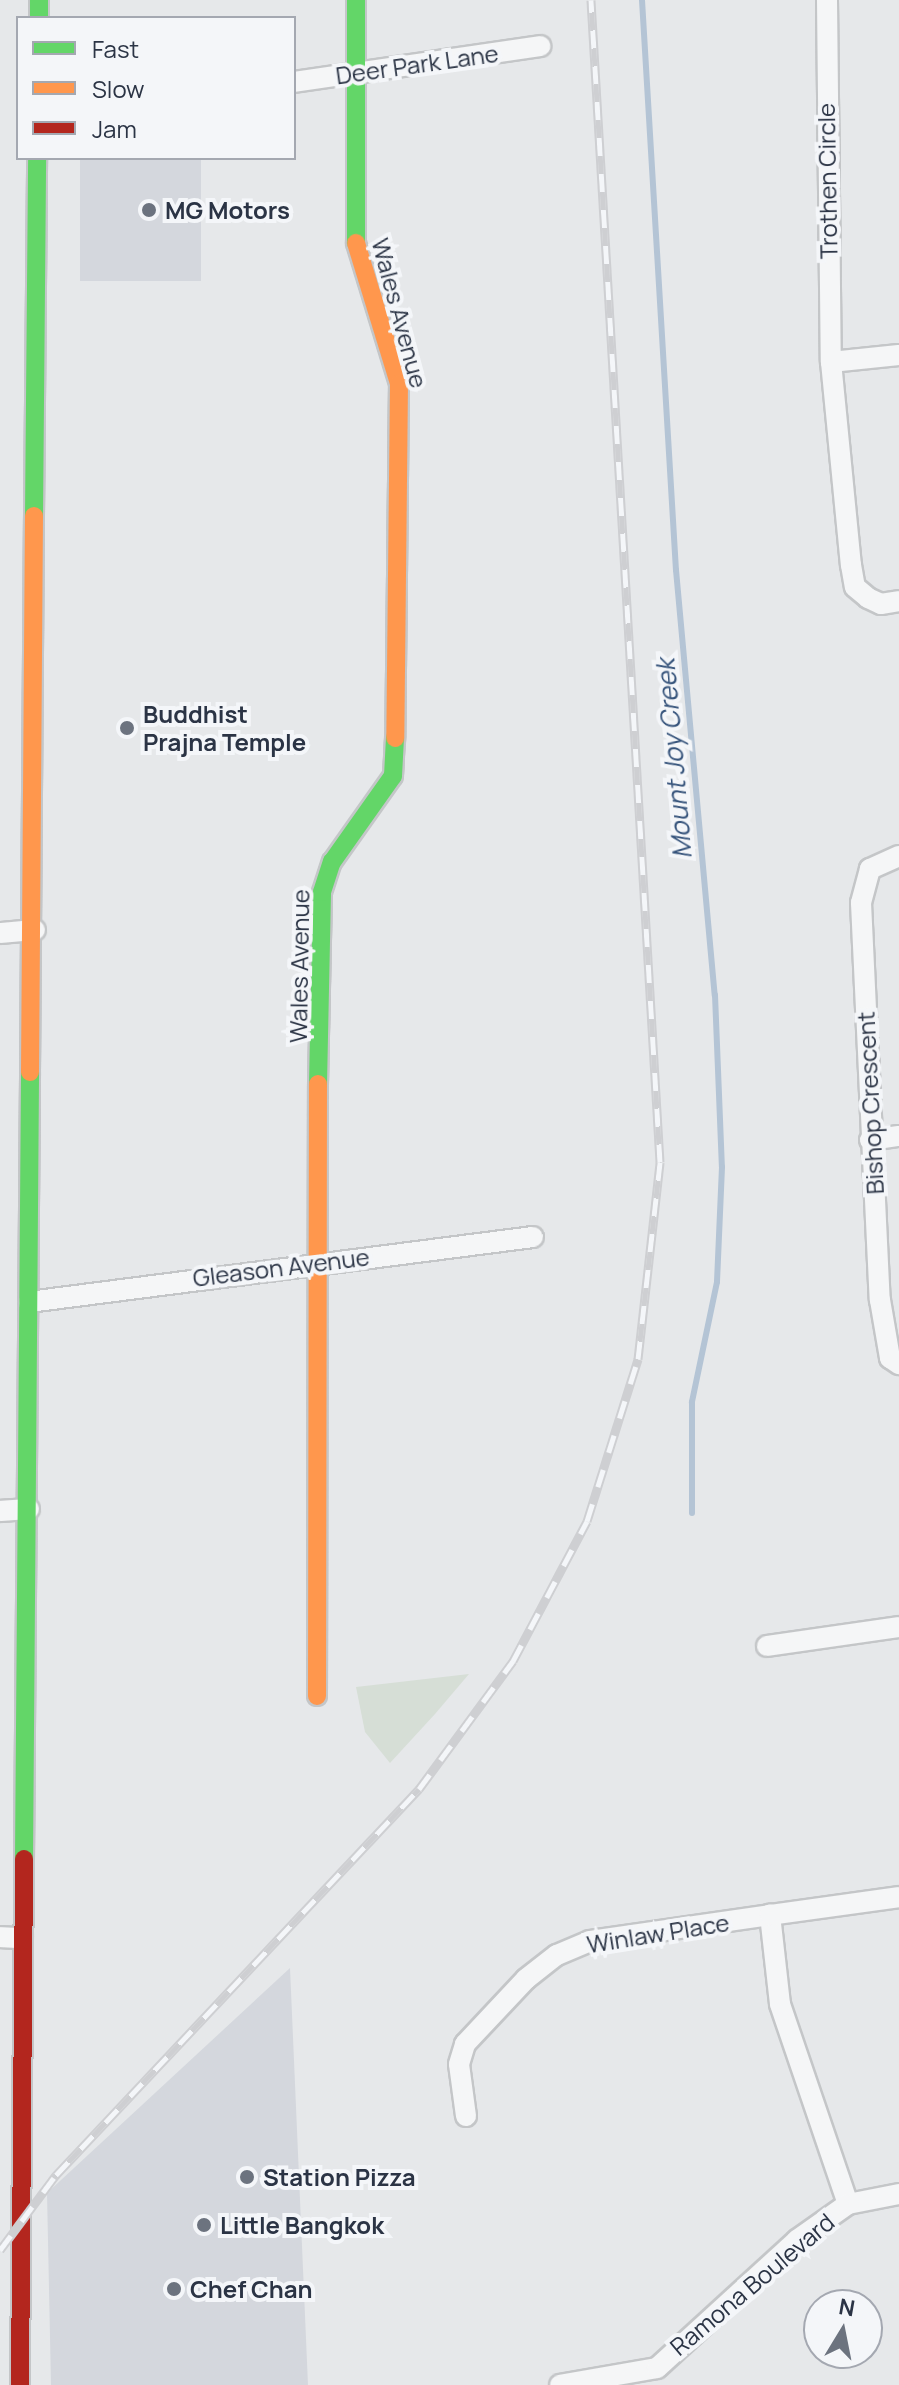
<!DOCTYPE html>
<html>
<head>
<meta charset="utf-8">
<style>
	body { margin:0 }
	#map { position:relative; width:899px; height:2385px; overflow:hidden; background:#e6e8ea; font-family:Manrope,sans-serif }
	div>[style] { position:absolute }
	.built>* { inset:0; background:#d4d7dd; transform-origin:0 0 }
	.green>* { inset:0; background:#d6ded6 }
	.stream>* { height:6px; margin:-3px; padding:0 3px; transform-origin:3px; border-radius:3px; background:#b4c4d5 }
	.roads { filter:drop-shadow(2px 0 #c4c6c8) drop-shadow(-2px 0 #c4c6c8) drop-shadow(0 2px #c4c6c8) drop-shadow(0 -2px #c4c6c8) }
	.street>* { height:20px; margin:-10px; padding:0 10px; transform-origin:10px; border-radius:10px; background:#f5f6f7 }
	.fast>* { height:18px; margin:-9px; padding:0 9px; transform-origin:9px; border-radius:9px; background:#63d668 }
	.slow>* { height:18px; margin:-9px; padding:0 9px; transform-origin:9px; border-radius:9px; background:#ff974d }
	.jam>* { height:18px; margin:-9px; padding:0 9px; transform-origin:9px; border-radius:9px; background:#b3261e }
	.rail>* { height:9px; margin-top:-4.5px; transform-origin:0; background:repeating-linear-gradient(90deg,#f4f6f9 0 18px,#cecfd2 0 36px); box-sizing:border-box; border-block:2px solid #cecfd2 }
	.dots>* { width:22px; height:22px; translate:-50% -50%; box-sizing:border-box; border:4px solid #f4f6f9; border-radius:50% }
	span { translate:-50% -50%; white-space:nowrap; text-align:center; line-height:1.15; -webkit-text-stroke:8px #f4f6f9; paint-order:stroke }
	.street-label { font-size:24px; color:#2b3445 }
	.poi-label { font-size:24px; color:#2b3445; font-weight:700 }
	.left { translate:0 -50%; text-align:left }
	.water-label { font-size:26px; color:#34527a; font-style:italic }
	.legend { position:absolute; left:16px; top:16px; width:280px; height:144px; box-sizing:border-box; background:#f4f6f9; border:2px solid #a4a8b1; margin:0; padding:10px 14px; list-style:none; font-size:24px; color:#2b3445 }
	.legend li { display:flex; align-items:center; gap:16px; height:40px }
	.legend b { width:40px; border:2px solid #a4a8b1 }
	.north { position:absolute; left:803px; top:2289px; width:80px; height:80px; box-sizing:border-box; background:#f4f6f9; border:2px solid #a4a8b1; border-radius:50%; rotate:10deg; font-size:22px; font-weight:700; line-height:32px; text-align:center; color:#2b3445 }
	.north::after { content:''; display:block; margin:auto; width:28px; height:36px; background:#6c737f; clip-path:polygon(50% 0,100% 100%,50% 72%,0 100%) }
</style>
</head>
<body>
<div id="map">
	<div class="built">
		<div style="left:80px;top:158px;width:121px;height:123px"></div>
		<div style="clip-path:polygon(290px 1968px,308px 2385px,51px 2385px,47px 2193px)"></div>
	</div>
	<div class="green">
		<div style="clip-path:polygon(469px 1674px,435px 1714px,390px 1763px,365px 1732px,356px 1687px)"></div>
	</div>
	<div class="stream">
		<div style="left:642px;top:0;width:571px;rotate:86.59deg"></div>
		<div style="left:676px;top:570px;width:427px;rotate:84.8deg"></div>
		<div style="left:715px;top:995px;width:172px;rotate:87.7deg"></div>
		<div style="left:722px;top:1167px;width:115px;rotate:92.5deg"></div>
		<div style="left:717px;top:1282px;width:123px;rotate:101.8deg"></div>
		<div style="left:692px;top:1402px;width:111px;rotate:90deg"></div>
	</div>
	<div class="roads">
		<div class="street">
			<div style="left:827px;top:0;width:362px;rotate:89.4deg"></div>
			<div style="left:831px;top:362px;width:204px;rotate:84.4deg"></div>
			<div style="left:851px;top:565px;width:22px;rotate:80deg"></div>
			<div style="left:855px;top:587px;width:17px;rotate:40deg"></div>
			<div style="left:868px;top:598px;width:14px;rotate:25deg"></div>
			<div style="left:881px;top:604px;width:18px;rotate:-9deg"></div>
			<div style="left:294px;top:82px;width:249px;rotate:-8.3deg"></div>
			<div style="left:831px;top:362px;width:68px;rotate:-5.9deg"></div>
			<div style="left:899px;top:856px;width:32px;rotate:156deg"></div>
			<div style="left:870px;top:869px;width:35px;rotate:105deg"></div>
			<div style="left:861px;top:903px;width:397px;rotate:87.3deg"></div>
			<div style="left:880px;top:1300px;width:59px;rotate:80.2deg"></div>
			<div style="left:890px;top:1358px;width:11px;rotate:34deg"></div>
			<div style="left:0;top:933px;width:35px;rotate:-5deg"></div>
			<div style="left:870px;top:1140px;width:29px;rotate:-8deg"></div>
			<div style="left:29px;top:1302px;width:508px;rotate:-7.35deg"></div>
			<div style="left:0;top:1511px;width:29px;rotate:-4deg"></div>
			<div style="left:767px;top:1646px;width:133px;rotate:-8.2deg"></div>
			<div style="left:0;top:1937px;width:22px;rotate:3deg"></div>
			<div style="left:466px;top:2116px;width:52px;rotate:-97.7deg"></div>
			<div style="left:459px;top:2064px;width:21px;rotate:-73deg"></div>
			<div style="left:465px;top:2044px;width:89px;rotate:-46.8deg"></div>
			<div style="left:526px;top:1979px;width:39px;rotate:-38deg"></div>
			<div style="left:557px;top:1955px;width:36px;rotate:-23deg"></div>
			<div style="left:590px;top:1941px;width:182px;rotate:-8.2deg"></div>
			<div style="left:848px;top:2204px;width:211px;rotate:-108.8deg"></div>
			<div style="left:780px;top:2004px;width:90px;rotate:-96.4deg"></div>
			<div style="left:770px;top:1915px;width:130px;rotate:-7.9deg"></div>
			<div style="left:560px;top:2385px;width:98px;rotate:-9.9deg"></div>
			<div style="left:657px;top:2368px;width:190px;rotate:-42.4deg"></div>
			<div style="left:797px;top:2240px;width:62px;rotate:-35.2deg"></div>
			<div style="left:848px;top:2204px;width:52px;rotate:-11.1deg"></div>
		</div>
		<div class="fast">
			<div style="left:39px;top:0;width:18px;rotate:90deg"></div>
			<div style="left:356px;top:0;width:243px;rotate:90deg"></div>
			<div style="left:34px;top:516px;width:358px;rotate:-89.5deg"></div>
			<div style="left:318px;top:1084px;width:192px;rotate:-88.8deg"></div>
			<div style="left:322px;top:892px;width:32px;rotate:-72deg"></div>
			<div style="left:332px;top:862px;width:105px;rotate:-54.7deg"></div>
			<div style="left:393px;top:776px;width:38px;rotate:-87deg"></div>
			<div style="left:24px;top:1859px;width:787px;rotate:-89.56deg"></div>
		</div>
		<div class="slow">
			<div style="left:356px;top:243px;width:147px;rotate:73deg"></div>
			<div style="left:399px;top:384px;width:354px;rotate:90.6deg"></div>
			<div style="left:30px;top:1072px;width:556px;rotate:-89.59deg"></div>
			<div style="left:317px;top:1696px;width:612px;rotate:-89.91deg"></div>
		</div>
		<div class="jam">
			<div style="left:20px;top:2385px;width:526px;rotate:-89.56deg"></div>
		</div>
	</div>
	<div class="rail">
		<div style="left:0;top:2250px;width:94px;rotate:-53.3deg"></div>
		<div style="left:56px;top:2175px;width:530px;rotate:-46.76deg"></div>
		<div style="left:419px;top:1789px;width:159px;rotate:-53.7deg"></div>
		<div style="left:513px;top:1661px;width:158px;rotate:-62.1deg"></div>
		<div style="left:587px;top:1521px;width:170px;rotate:-72.5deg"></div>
		<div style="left:638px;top:1359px;width:198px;rotate:-83.6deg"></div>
		<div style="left:660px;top:1162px;width:1164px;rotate:-93.4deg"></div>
	</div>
	<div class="dots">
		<div style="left:149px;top:210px;background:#6c737f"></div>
		<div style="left:127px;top:728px;background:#6c737f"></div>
		<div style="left:247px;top:2177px;background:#6c737f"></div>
		<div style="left:204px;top:2225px;background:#6c737f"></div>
		<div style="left:174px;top:2289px;background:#6c737f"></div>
	</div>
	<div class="street-label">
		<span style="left:417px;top:64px;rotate:-8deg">Deer Park Lane</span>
		<span style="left:827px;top:181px;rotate:-91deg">Trothen Circle</span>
		<span style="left:400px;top:313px;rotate:75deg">Wales Avenue</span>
		<span style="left:299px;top:966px;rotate:-89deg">Wales Avenue</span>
		<span style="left:870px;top:1103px;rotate:-93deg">Bishop Crescent</span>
		<span style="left:281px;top:1267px;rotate:-7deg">Gleason Avenue</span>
		<span style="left:658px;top:1933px;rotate:-9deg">Winlaw Place</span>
		<span style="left:752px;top:2284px;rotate:-40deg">Ramona Boulevard</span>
	</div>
	<div class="poi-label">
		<span class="left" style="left:165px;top:210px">MG Motors</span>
		<span class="left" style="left:143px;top:728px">Buddhist<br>Prajna Temple</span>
		<span class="left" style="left:263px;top:2177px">Station Pizza</span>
		<span class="left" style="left:220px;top:2225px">Little Bangkok</span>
		<span class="left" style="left:190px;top:2289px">Chef Chan</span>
	</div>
	<div class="water-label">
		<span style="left:674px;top:759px;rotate:-95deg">Mount Joy Creek</span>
	</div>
	<ul class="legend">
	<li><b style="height:10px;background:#63d668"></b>Fast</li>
	<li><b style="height:10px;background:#ff974d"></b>Slow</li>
	<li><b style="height:10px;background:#b3261e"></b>Jam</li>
	</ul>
	<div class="north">N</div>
</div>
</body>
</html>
